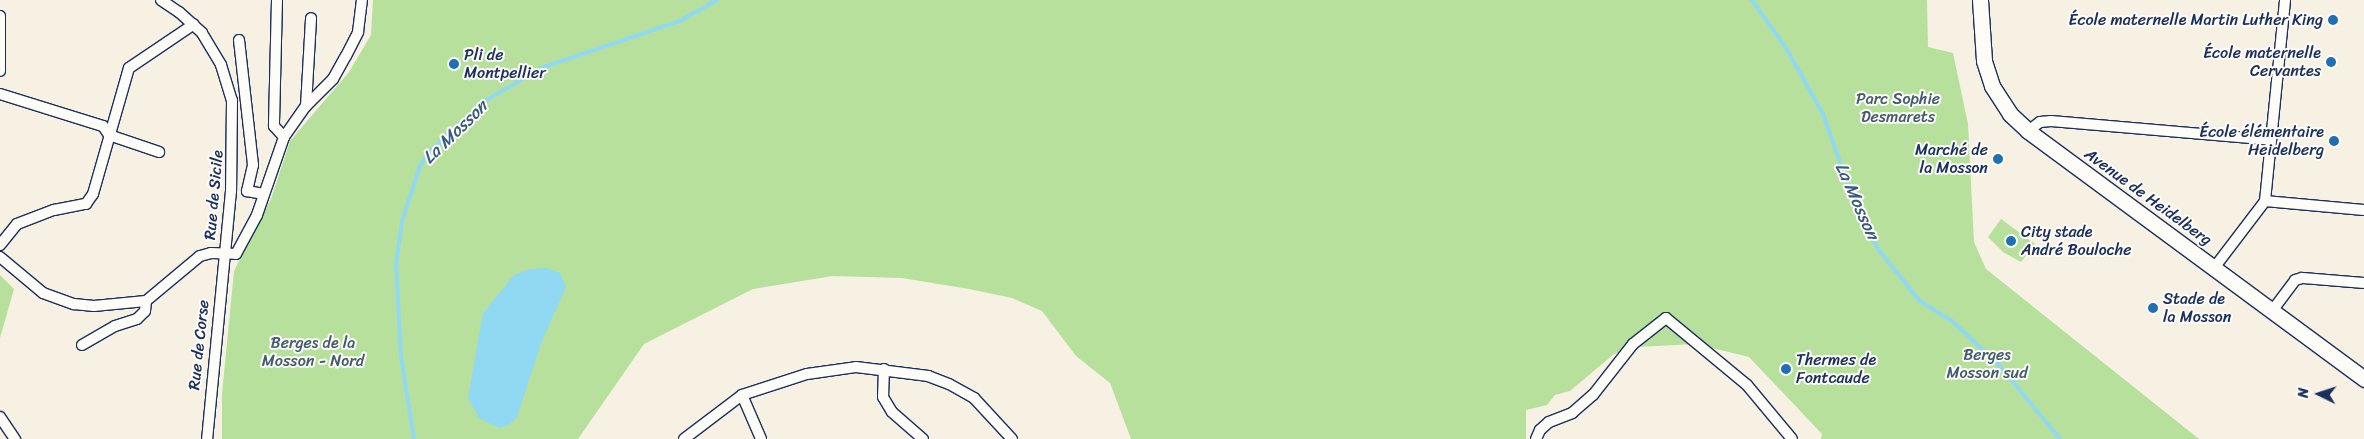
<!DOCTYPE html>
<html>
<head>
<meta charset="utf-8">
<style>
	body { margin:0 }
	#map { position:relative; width:2364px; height:439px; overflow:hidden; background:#f7f1e3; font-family:Sriracha,sans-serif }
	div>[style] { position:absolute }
	.green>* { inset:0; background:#b7e09c }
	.water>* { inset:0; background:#91d8f2 }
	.stream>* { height:4px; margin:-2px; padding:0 2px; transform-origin:2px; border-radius:2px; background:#91d8f2 }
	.roads { filter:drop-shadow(1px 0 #1b2f5e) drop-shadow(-1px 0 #1b2f5e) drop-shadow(0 1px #1b2f5e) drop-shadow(0 -1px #1b2f5e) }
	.street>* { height:10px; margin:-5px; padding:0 5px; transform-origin:5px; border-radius:5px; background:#fdfcf7 }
	.secondary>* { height:15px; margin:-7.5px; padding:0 7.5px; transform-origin:7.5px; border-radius:7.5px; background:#fdfcf7 }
	.dots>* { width:14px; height:14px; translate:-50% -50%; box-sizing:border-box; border:2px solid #fdfcf7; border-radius:50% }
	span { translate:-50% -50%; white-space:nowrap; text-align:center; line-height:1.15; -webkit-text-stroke:4px #fdfcf7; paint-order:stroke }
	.poi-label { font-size:16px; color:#1b2f5e }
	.right { translate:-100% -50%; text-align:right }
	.left { translate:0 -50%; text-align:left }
	.park-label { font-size:16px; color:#425b6e }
	.street-label { font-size:16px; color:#1b2f5e }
	.water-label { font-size:18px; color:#385983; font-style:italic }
	.north { position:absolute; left:2294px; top:369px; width:50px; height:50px; -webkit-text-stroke:4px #fdfcf7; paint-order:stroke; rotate:274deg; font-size:14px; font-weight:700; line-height:20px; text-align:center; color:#1b2f5e }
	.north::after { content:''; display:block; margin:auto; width:18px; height:22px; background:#1b2f5e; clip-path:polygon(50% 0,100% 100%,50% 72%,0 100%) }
</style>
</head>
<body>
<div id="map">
	<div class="green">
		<div style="clip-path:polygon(373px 0,1927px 0,1928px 47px,1953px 53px,1968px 124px,1974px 242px,1986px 269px,2199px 439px,1821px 439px,1822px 434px,1749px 357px,1696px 344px,1637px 347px,1614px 354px,1570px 391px,1555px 395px,1547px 405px,1526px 410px,1526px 439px,1131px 439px,1110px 383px,1076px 356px,1042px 311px,1012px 298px,969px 289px,902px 278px,833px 276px,753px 289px,644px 344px,578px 439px,222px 439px,222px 394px,234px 271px,271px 199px,290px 141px,349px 72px,371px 35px)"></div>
		<div style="clip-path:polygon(2001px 219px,2035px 244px,2021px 262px,2003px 252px,1988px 237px)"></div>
		<div style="clip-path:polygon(0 275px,14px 289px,0 338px)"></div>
	</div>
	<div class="water">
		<div style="clip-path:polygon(547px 268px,560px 273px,566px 287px,542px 341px,517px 417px,509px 425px,499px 428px,479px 418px,468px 398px,483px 313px,514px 275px,529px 269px)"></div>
	</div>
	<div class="stream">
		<div style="left:1752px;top:0;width:59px;rotate:54.7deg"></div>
		<div style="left:1786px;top:48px;width:76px;rotate:60.7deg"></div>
		<div style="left:1823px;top:114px;width:99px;rotate:70.5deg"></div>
		<div style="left:1856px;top:207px;width:47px;rotate:62.4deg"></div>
		<div style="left:1878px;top:249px;width:67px;rotate:51.1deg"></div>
		<div style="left:1920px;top:301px;width:38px;rotate:32deg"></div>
		<div style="left:1952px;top:321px;width:64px;rotate:43.1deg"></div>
		<div style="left:1999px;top:365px;width:96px;rotate:50.5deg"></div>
		<div style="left:414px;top:439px;width:84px;rotate:-98.9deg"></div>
		<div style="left:401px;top:356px;width:91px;rotate:-93.1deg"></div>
		<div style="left:396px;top:265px;width:44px;rotate:-82.2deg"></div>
		<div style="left:402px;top:221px;width:58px;rotate:-71.9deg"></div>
		<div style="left:420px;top:166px;width:14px;rotate:-60deg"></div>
		<div style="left:427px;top:154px;width:79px;rotate:-42.4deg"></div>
		<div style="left:485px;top:101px;width:65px;rotate:-30.5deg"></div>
		<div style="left:541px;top:68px;width:147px;rotate:-18.7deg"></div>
		<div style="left:680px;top:21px;width:43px;rotate:-29.6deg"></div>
	</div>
	<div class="roads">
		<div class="street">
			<div style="left:161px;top:0;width:22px;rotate:34deg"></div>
			<div style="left:179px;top:12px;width:31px;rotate:42deg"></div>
			<div style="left:202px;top:33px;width:37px;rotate:59deg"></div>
			<div style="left:221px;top:65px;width:37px;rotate:73deg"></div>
			<div style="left:232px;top:100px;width:91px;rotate:90.6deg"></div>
			<div style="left:231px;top:191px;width:249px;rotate:95.5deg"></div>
			<div style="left:277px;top:0;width:126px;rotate:91.4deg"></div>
			<div style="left:274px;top:126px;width:15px;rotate:48deg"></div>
			<div style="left:0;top:16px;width:55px;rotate:90deg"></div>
			<div style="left:239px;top:40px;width:126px;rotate:83.6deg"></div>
			<div style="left:253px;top:165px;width:27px;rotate:103deg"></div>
			<div style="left:247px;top:191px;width:17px;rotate:10deg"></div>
			<div style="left:0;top:94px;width:108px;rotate:17.3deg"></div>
			<div style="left:103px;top:126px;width:11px;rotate:56deg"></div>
			<div style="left:109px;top:135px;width:53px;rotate:18.8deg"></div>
			<div style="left:306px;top:106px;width:88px;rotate:-86.7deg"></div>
			<div style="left:2028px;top:131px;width:15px;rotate:-37deg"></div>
			<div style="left:2040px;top:122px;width:11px;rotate:-5deg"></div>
			<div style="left:2051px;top:121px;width:221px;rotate:4.9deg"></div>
			<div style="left:2265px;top:201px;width:99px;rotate:5.2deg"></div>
			<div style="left:0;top:245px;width:27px;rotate:-51deg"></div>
			<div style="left:17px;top:224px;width:40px;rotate:-21deg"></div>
			<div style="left:54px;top:210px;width:33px;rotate:-11deg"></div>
			<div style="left:86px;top:204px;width:12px;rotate:-55deg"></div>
			<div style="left:93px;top:194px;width:131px;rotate:-74.1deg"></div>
			<div style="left:129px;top:68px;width:78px;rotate:-34.1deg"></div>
			<div style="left:0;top:257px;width:56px;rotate:39.9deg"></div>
			<div style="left:43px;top:293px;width:33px;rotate:20deg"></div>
			<div style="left:74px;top:304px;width:20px;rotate:6deg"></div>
			<div style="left:94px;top:306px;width:52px;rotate:-5.5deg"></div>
			<div style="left:146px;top:301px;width:70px;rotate:-39.8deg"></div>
			<div style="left:200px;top:256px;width:11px;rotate:-15deg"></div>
			<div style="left:211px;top:253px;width:25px;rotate:2deg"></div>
			<div style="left:236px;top:254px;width:44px;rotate:-61.7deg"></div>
			<div style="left:257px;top:215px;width:83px;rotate:-70.9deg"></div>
			<div style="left:284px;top:137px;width:38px;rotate:-55deg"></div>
			<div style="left:306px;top:106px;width:38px;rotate:-45deg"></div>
			<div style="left:333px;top:79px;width:26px;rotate:-61deg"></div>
			<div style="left:346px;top:56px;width:27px;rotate:-63deg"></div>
			<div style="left:358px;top:32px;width:32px;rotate:-83deg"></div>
			<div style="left:2214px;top:268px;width:84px;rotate:-52.7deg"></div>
			<div style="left:2265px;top:201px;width:202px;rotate:-84.3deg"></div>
			<div style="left:2272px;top:311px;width:39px;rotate:-53deg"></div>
			<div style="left:2295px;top:280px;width:7px;rotate:-16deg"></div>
			<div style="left:2302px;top:278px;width:62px;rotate:4.6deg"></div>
			<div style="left:82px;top:345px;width:38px;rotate:-30deg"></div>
			<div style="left:115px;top:326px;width:23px;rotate:-18deg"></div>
			<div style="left:137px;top:319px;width:11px;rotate:-45deg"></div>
			<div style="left:145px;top:311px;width:10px;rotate:-84deg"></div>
			<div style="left:884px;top:369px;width:28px;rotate:92deg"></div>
			<div style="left:883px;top:397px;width:17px;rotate:59deg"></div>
			<div style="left:892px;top:412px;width:41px;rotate:41.1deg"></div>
			<div style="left:742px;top:395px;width:48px;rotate:66.6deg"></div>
			<div style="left:0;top:417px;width:27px;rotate:56deg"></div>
			<div style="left:684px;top:439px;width:73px;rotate:-37.2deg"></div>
			<div style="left:742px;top:395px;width:68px;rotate:-17.9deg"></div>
			<div style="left:807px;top:374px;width:49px;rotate:-8.1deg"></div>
			<div style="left:856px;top:367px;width:73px;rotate:7.1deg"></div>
			<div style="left:928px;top:376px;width:22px;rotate:21deg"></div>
			<div style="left:949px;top:384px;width:29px;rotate:29deg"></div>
			<div style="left:974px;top:398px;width:56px;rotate:47.2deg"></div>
			<div style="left:1536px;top:439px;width:10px;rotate:-66deg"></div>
			<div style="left:1540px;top:430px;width:12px;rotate:-42deg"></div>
			<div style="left:1549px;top:422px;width:25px;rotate:-21deg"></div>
			<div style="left:1572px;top:413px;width:28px;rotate:-41deg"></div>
			<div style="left:1593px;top:395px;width:65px;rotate:-51.9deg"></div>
			<div style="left:1633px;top:344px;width:42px;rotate:-38.2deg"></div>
			<div style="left:1666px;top:318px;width:105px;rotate:39.6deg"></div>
			<div style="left:1747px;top:385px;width:70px;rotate:50.2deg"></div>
		</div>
		<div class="secondary">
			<div style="left:1980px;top:0;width:61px;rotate:86.2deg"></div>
			<div style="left:1984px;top:61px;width:26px;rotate:72deg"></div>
			<div style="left:1992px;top:86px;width:33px;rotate:57deg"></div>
			<div style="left:2010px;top:114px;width:25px;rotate:43deg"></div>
			<div style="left:2028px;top:131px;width:418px;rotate:36.4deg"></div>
		</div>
	</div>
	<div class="dots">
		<div style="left:2333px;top:20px;background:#1f6fb2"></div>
		<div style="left:2331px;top:62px;background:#1f6fb2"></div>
		<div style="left:454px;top:64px;background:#1f6fb2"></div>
		<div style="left:2334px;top:141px;background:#1f6fb2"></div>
		<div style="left:1998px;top:159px;background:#1f6fb2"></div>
		<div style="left:2011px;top:241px;background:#1f6fb2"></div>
		<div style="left:2153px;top:308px;background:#1f6fb2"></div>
		<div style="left:1786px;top:369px;background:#1f6fb2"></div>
	</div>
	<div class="poi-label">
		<span class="right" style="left:2323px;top:20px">École maternelle Martin Luther King</span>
		<span class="right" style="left:2321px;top:62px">École maternelle<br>Cervantes</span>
		<span class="left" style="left:464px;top:64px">Pli de<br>Montpellier</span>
		<span class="right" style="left:2324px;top:141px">École élémentaire<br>Heidelberg</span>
		<span class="right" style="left:1988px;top:159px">Marché de<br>la Mosson</span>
		<span class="left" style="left:2021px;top:241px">City stade<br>André Bouloche</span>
		<span class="left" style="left:2163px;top:308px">Stade de<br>la Mosson</span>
		<span class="left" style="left:1796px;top:369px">Thermes de<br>Fontcaude</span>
	</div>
	<div class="park-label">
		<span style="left:1898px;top:108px">Parc Sophie<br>Desmarets</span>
		<span style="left:313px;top:352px">Berges de la<br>Mosson - Nord</span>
		<span style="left:1987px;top:364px">Berges<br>Mosson sud</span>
	</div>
	<div class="street-label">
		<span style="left:214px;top:195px;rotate:-85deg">Rue de Sicile</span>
		<span style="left:2148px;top:197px;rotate:36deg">Avenue de Heidelberg</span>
		<span style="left:199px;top:345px;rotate:-84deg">Rue de Corse</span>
	</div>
	<div class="water-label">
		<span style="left:455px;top:132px;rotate:-44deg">La Mosson</span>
		<span style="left:1857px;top:201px;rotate:66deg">La Mosson</span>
	</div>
	<div class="north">N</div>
</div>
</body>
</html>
